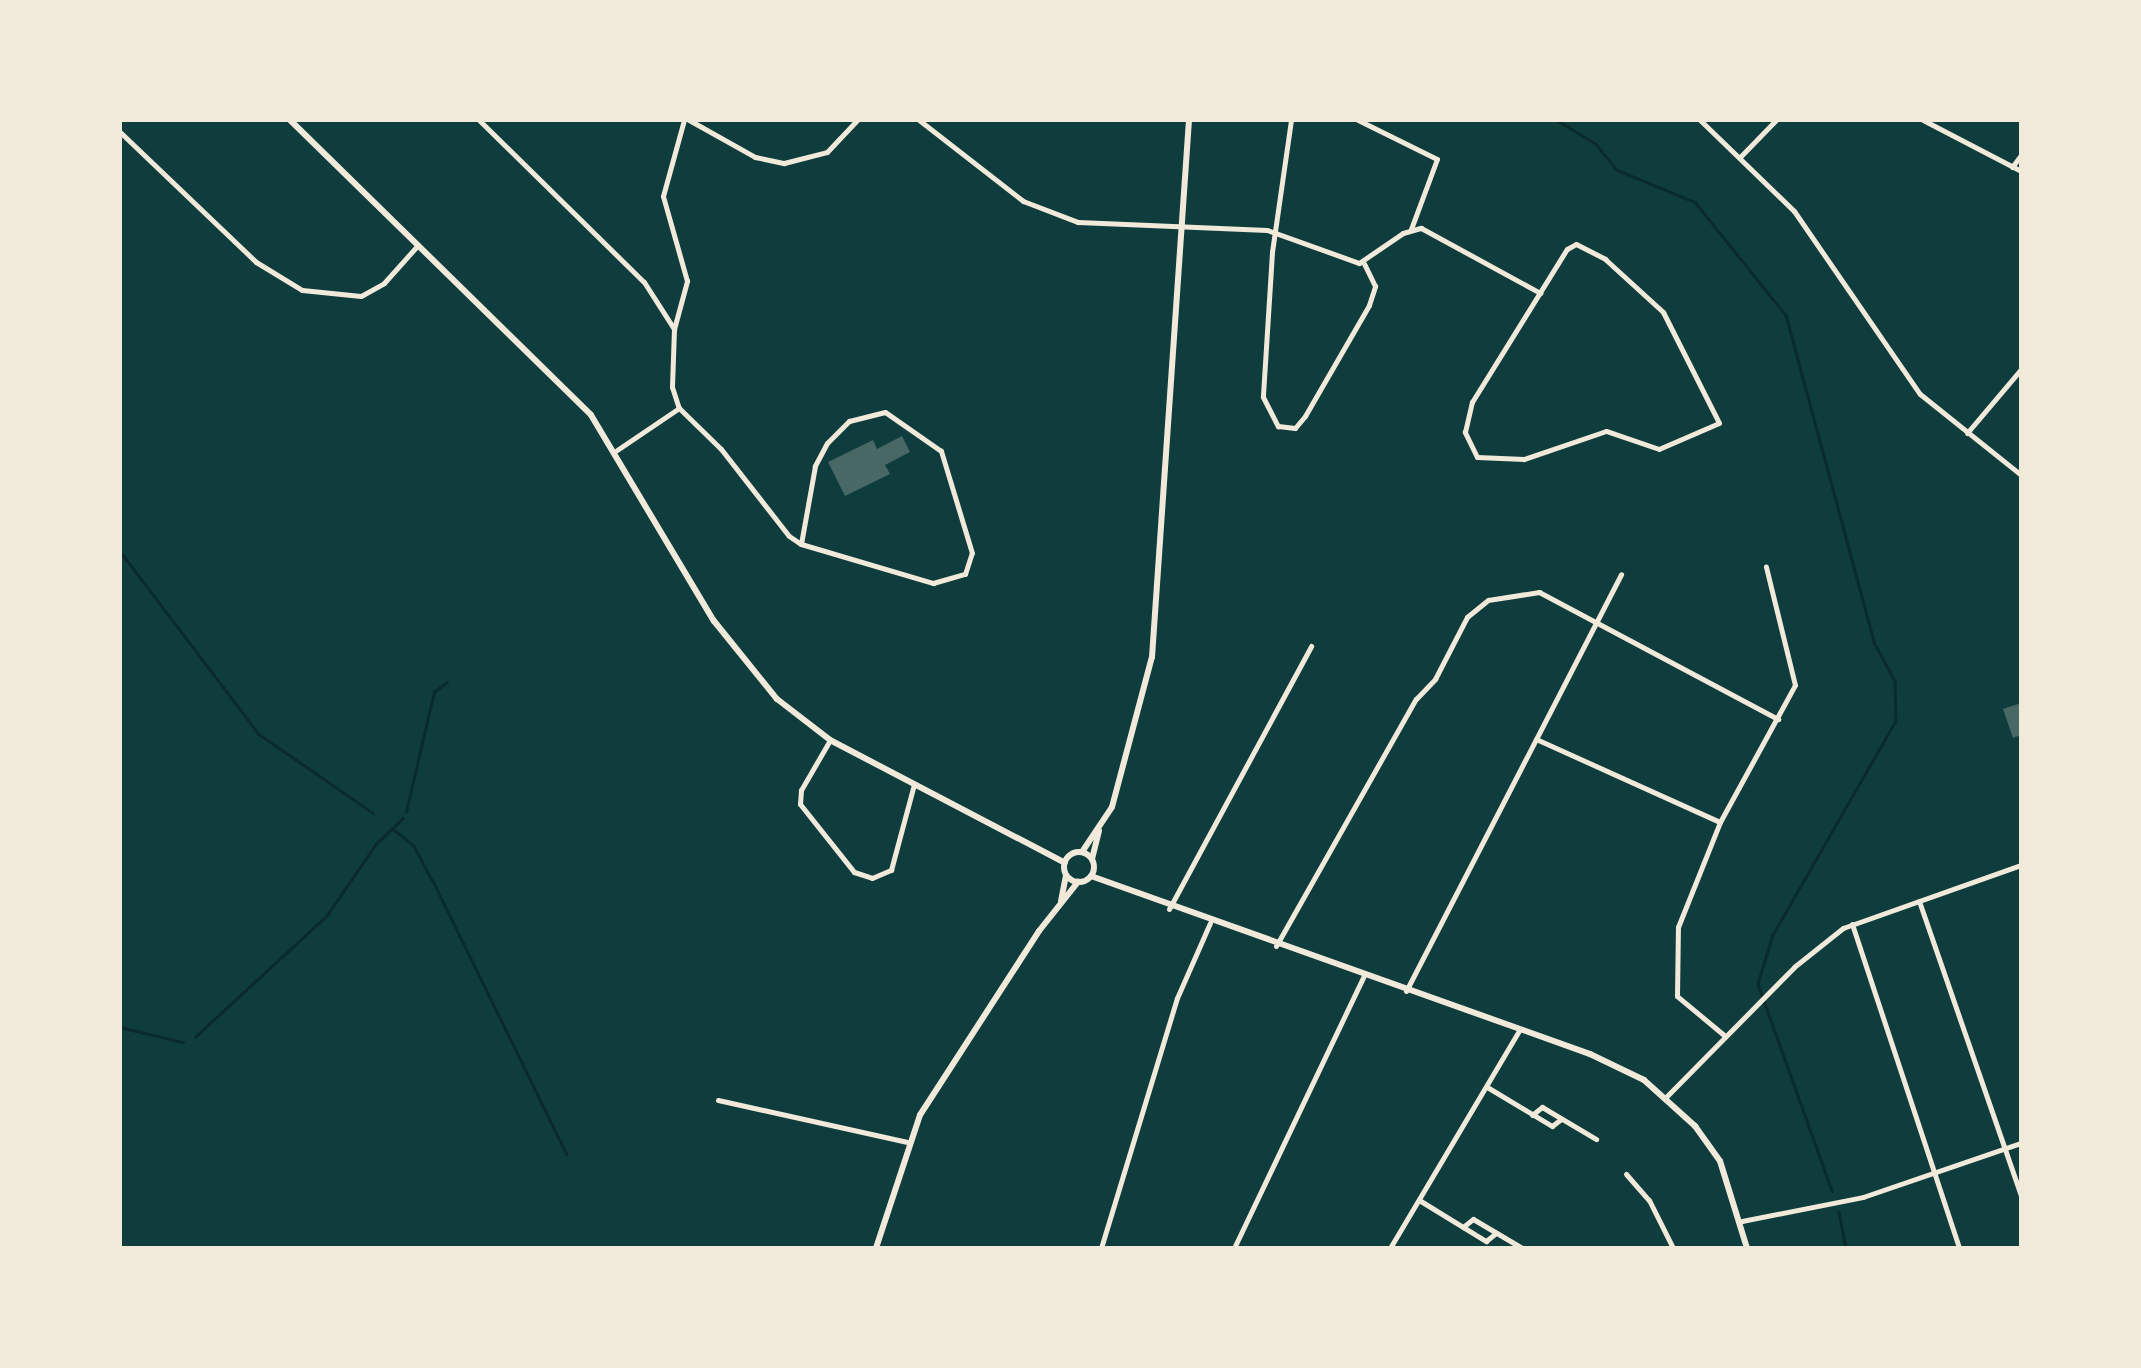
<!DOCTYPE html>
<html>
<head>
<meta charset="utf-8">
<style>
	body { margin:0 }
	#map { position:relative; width:2141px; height:1368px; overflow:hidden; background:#0f3d3e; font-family:"Sofia Sans Condensed",sans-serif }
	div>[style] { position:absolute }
	.stream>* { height:2.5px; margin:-1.25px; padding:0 1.25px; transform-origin:1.25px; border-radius:1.25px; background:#0a2a2b }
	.building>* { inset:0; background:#486865 }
	.minor>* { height:5px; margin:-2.5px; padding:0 2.5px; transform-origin:2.5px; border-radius:2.5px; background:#f1e9da }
	.tertiary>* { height:6px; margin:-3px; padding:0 3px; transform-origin:3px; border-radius:3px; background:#f1e9da }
	.tertiary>.ring { margin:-3px; padding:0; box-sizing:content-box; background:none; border:6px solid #f1e9da; border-radius:50% }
	span { translate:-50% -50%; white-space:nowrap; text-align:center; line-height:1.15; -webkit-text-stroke:8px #f1e9da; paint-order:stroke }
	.frame { position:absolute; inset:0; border:122px solid #f1e9da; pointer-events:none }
</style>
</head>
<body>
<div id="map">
	<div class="stream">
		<div style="left:1557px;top:120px;width:46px;rotate:31.6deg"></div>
		<div style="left:1596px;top:144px;width:33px;rotate:51deg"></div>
		<div style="left:1617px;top:170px;width:84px;rotate:22.3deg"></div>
		<div style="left:1695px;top:202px;width:145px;rotate:51.2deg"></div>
		<div style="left:1786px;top:315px;width:339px;rotate:74.9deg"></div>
		<div style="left:1874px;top:642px;width:44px;rotate:61.7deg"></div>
		<div style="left:1895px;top:681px;width:40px;rotate:88.6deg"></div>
		<div style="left:1896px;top:721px;width:247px;rotate:119.9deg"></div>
		<div style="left:1773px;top:935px;width:51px;rotate:107deg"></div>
		<div style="left:1758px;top:984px;width:220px;rotate:70.3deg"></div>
		<div style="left:120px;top:551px;width:230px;rotate:52.8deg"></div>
		<div style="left:259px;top:734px;width:139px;rotate:34.7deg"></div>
		<div style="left:406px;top:812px;width:123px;rotate:-76.9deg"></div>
		<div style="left:434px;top:692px;width:16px;rotate:-38deg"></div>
		<div style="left:392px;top:828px;width:28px;rotate:39deg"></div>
		<div style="left:414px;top:846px;width:40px;rotate:62deg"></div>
		<div style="left:433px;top:881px;width:304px;rotate:63.9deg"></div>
		<div style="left:120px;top:1027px;width:65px;rotate:13.4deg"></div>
		<div style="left:195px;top:1037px;width:180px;rotate:-42.7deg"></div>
		<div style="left:327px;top:915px;width:86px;rotate:-55.4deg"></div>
		<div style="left:376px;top:844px;width:37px;rotate:-44deg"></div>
		<div style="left:1839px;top:1212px;width:37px;rotate:79deg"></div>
	</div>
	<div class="building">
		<div style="clip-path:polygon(902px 436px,910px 452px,885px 465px,890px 474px,845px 496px,828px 462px,873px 440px,877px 449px)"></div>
		<div style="clip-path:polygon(2021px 703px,2021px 735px,2013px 738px,2003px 709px)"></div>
	</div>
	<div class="minor">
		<div style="left:479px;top:120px;width:231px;rotate:44.5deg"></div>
		<div style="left:644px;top:282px;width:56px;rotate:57.4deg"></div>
		<div style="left:674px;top:329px;width:58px;rotate:92deg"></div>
		<div style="left:672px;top:387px;width:22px;rotate:72deg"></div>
		<div style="left:679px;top:408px;width:59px;rotate:44.3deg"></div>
		<div style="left:721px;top:449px;width:110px;rotate:52deg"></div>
		<div style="left:789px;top:536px;width:14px;rotate:34deg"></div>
		<div style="left:801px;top:544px;width:138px;rotate:16.5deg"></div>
		<div style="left:933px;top:583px;width:33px;rotate:-16deg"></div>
		<div style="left:965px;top:574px;width:22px;rotate:-72deg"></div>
		<div style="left:972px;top:553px;width:107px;rotate:-106.9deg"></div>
		<div style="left:941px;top:451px;width:68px;rotate:-145.1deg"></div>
		<div style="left:885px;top:412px;width:37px;rotate:166deg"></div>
		<div style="left:849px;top:421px;width:31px;rotate:135deg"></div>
		<div style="left:827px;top:443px;width:26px;rotate:118deg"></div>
		<div style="left:815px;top:466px;width:79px;rotate:100.2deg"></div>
		<div style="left:689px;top:120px;width:76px;rotate:29.3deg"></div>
		<div style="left:755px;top:157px;width:30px;rotate:12deg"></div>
		<div style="left:784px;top:163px;width:44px;rotate:-14.3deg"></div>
		<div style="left:827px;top:152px;width:44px;rotate:-46.8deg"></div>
		<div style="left:919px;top:120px;width:132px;rotate:37.9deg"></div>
		<div style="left:1023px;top:201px;width:59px;rotate:20.9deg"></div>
		<div style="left:1078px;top:222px;width:189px;rotate:2.4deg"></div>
		<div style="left:1267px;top:230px;width:98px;rotate:19.7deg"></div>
		<div style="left:1359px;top:263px;width:53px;rotate:-34.3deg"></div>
		<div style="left:1403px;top:233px;width:19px;rotate:-16deg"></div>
		<div style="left:1421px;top:228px;width:136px;rotate:28.6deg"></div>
		<div style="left:1291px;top:120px;width:133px;rotate:98.2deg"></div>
		<div style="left:1272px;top:252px;width:145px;rotate:93.6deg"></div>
		<div style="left:1263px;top:397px;width:33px;rotate:63deg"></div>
		<div style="left:1278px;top:426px;width:17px;rotate:7deg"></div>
		<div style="left:1295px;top:428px;width:16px;rotate:-50deg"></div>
		<div style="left:1305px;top:416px;width:128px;rotate:-60deg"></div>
		<div style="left:1369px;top:305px;width:20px;rotate:-72deg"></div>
		<div style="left:1375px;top:286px;width:25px;rotate:-116deg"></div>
		<div style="left:1358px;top:120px;width:88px;rotate:26.3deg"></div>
		<div style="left:1437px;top:159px;width:75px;rotate:110.4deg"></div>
		<div style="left:1700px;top:120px;width:131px;rotate:44.1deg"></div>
		<div style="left:1794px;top:211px;width:222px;rotate:55.5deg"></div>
		<div style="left:1920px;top:394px;width:129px;rotate:38.7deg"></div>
		<div style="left:1923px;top:120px;width:110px;rotate:27.5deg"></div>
		<div style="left:120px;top:132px;width:188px;rotate:43.7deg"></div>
		<div style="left:256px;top:262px;width:54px;rotate:31.3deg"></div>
		<div style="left:302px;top:290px;width:59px;rotate:5.8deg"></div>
		<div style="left:361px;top:296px;width:26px;rotate:-29deg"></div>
		<div style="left:384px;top:283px;width:51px;rotate:-48.2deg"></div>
		<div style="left:1740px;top:157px;width:52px;rotate:-45.8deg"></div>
		<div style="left:2012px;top:167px;width:15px;rotate:-53deg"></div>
		<div style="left:1576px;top:244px;width:33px;rotate:27deg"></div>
		<div style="left:1605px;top:259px;width:79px;rotate:42.4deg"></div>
		<div style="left:1663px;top:312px;width:124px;rotate:63.2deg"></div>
		<div style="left:1719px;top:423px;width:65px;rotate:156.6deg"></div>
		<div style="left:1659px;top:449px;width:56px;rotate:-161.2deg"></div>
		<div style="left:1606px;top:431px;width:87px;rotate:161.1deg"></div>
		<div style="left:1524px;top:459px;width:47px;rotate:-177.6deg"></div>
		<div style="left:1477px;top:457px;width:28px;rotate:-116deg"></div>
		<div style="left:1465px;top:432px;width:31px;rotate:-77deg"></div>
		<div style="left:1472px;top:402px;width:180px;rotate:-58.2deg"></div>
		<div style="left:1567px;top:249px;width:10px;rotate:-29deg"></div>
		<div style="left:674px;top:329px;width:50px;rotate:-74.8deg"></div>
		<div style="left:687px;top:281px;width:88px;rotate:-105.8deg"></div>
		<div style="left:663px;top:196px;width:79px;rotate:-74.6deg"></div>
		<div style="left:1967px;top:433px;width:84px;rotate:-49.8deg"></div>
		<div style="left:617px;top:450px;width:75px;rotate:-34.1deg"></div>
		<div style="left:1536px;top:739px;width:202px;rotate:24.3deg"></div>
		<div style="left:830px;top:740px;width:58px;rotate:120.1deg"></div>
		<div style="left:801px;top:790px;width:14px;rotate:94deg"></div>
		<div style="left:800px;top:804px;width:87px;rotate:51.5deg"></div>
		<div style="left:854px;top:872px;width:19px;rotate:18deg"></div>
		<div style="left:872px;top:878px;width:21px;rotate:-23deg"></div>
		<div style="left:891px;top:870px;width:89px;rotate:-75deg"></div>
		<div style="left:1919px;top:901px;width:312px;rotate:70.9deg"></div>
		<div style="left:1169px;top:909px;width:299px;rotate:-61.6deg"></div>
		<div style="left:1852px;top:924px;width:341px;rotate:71.7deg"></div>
		<div style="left:1276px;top:946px;width:284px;rotate:-60.5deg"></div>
		<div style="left:1416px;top:699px;width:28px;rotate:-46deg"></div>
		<div style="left:1435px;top:679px;width:70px;rotate:-62.7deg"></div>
		<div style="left:1467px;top:617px;width:27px;rotate:-39deg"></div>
		<div style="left:1488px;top:600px;width:52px;rotate:-8.9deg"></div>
		<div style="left:1539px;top:592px;width:271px;rotate:28deg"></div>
		<div style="left:1406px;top:991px;width:469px;rotate:-62.7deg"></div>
		<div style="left:1725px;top:1036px;width:62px;rotate:-140.2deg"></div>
		<div style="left:1677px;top:996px;width:69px;rotate:-89.2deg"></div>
		<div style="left:1678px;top:927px;width:113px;rotate:-68.2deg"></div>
		<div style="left:1720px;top:822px;width:156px;rotate:-61.3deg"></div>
		<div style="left:1795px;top:685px;width:122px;rotate:-103.8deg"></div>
		<div style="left:1487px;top:1087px;width:76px;rotate:31deg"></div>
		<div style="left:1552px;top:1126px;width:11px;rotate:-38deg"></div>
		<div style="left:1666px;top:1097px;width:182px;rotate:-45.4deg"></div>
		<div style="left:1794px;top:967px;width:63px;rotate:-38.5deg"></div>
		<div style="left:1843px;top:928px;width:189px;rotate:-19.5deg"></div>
		<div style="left:718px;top:1100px;width:195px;rotate:12.5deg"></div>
		<div style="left:1532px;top:1115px;width:13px;rotate:-39deg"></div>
		<div style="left:1542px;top:1107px;width:63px;rotate:30.7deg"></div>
		<div style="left:1626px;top:1174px;width:35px;rotate:49deg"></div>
		<div style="left:1649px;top:1200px;width:54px;rotate:63.4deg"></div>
		<div style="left:1419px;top:1200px;width:79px;rotate:31.5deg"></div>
		<div style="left:1486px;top:1241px;width:13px;rotate:-39deg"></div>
		<div style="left:1742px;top:1221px;width:123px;rotate:-11.2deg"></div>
		<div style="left:1863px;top:1197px;width:167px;rotate:-18.9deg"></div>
		<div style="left:1463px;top:1227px;width:13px;rotate:-39deg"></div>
		<div style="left:1473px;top:1219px;width:57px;rotate:30.6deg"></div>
		<div style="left:1101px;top:1248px;width:261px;rotate:-73.1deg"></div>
		<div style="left:1177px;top:998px;width:82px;rotate:-66.3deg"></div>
		<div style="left:1234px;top:1248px;width:301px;rotate:-64.5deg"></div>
		<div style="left:1390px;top:1248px;width:252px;rotate:-59.3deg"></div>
	</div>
	<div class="tertiary">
		<div style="left:290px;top:120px;width:421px;rotate:44.4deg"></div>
		<div style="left:591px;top:415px;width:240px;rotate:59.2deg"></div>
		<div style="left:714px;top:621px;width:100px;rotate:51.1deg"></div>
		<div style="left:777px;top:699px;width:67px;rotate:37.7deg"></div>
		<div style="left:830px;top:740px;width:265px;rotate:27.6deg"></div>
		<div style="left:1082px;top:852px;width:54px;rotate:-56.3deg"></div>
		<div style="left:1112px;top:807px;width:155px;rotate:-75.1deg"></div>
		<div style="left:1152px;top:657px;width:538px;rotate:-86.06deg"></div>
		<div class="ring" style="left:1064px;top:852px;width:24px;height:24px"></div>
		<div style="left:1092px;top:859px;width:29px;rotate:-76deg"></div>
		<div style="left:1091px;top:876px;width:530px;rotate:19.63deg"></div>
		<div style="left:1590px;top:1054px;width:60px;rotate:25.7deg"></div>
		<div style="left:1644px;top:1080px;width:69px;rotate:42deg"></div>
		<div style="left:1695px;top:1126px;width:43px;rotate:54.5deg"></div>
		<div style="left:1720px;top:1161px;width:91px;rotate:72.8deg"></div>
		<div style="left:1061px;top:901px;width:26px;rotate:-79deg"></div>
		<div style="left:876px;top:1248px;width:140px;rotate:-71.7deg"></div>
		<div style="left:920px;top:1115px;width:219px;rotate:-57.1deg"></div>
		<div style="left:1039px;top:931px;width:63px;rotate:-51.5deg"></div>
	</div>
	<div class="frame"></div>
</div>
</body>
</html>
